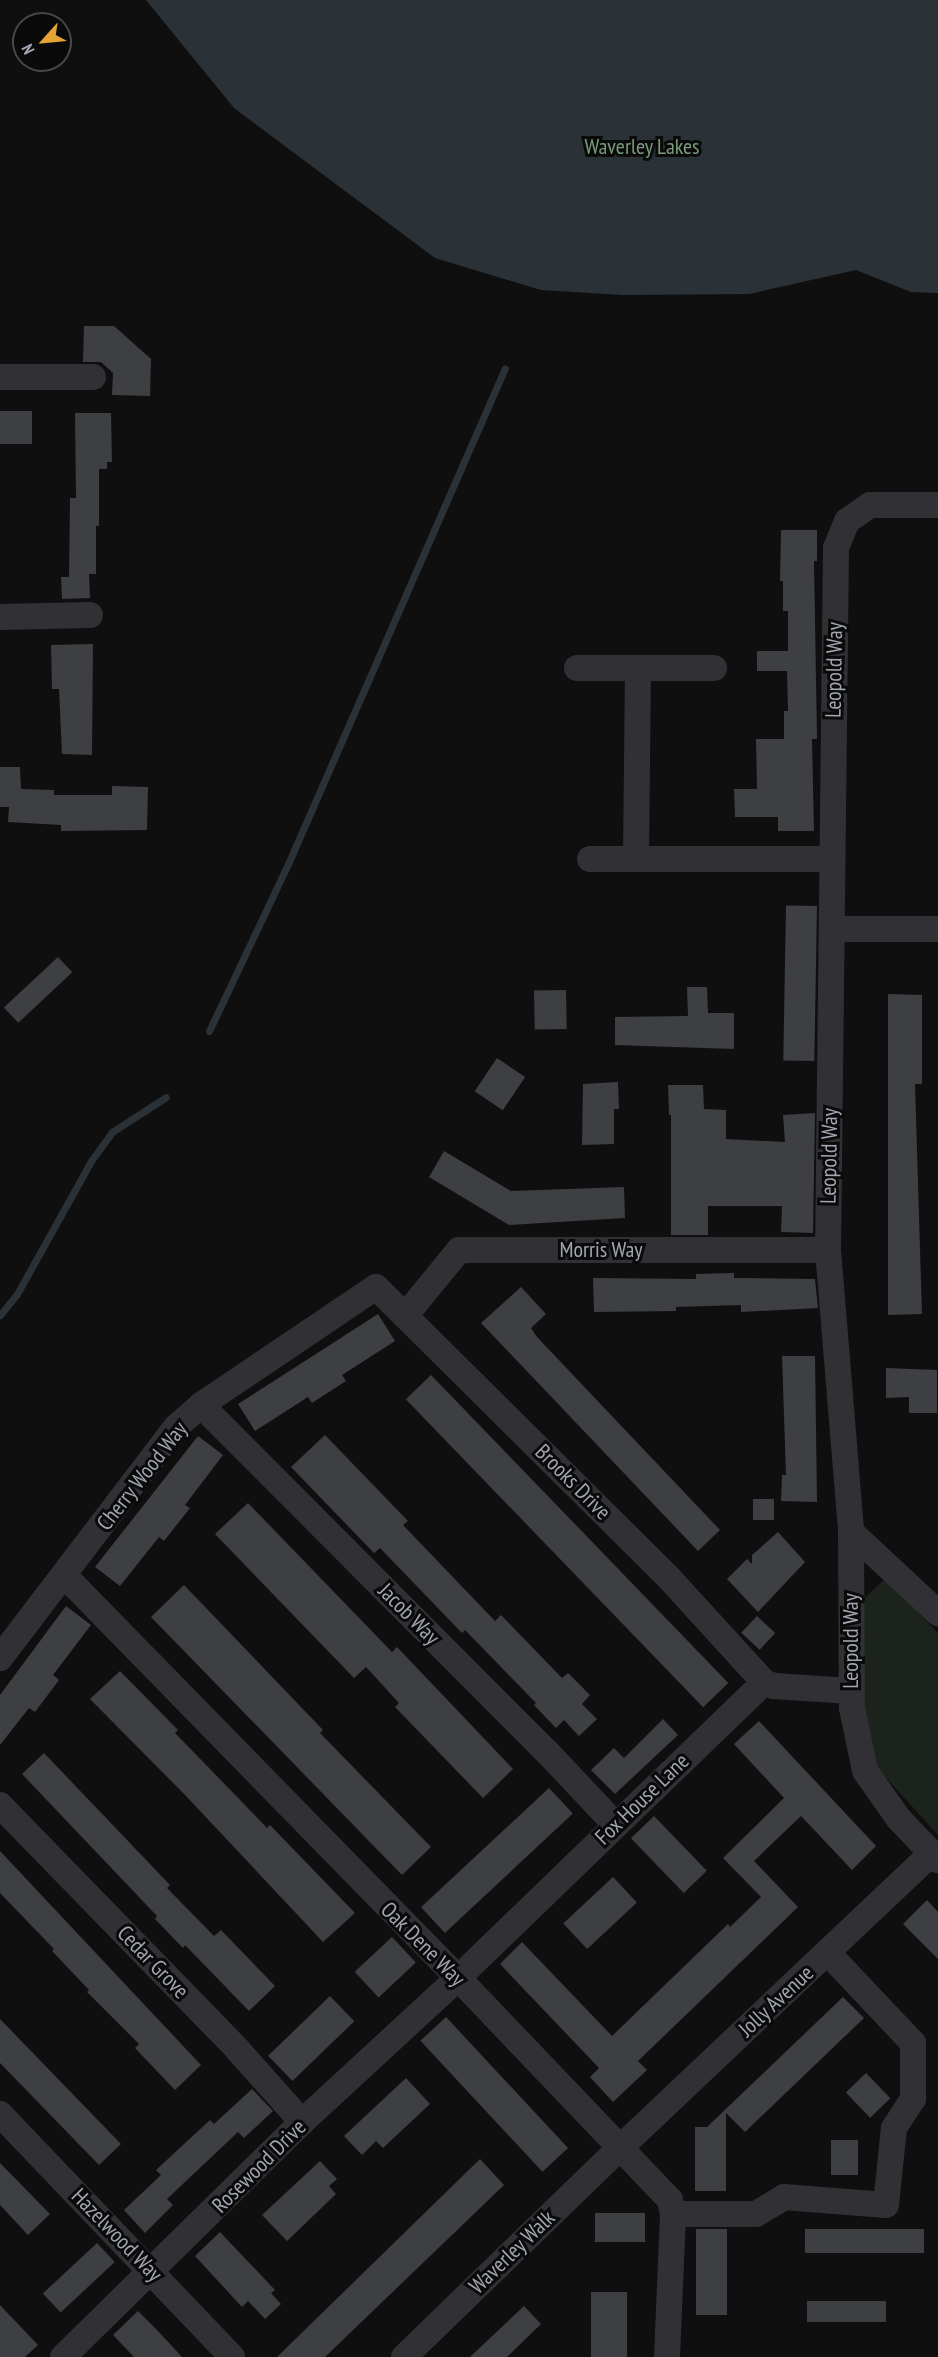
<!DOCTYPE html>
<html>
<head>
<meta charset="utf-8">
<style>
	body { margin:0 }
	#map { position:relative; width:938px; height:2357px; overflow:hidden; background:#0f0f10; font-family:"PT Sans Narrow",sans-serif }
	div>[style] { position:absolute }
	.green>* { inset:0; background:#1c231d }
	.water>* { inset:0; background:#2a3238 }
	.stream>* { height:7px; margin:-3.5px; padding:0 3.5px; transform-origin:3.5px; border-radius:3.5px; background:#2a3238 }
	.building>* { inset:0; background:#3e3f43; transform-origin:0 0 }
	.minor>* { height:26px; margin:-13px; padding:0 13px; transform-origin:13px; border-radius:13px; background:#313135 }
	span { translate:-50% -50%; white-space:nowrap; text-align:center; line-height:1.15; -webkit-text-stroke:6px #0a0a0b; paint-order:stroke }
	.park-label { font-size:22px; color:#799b7a }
	.street-label { font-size:22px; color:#a1a6b1 }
	.north { position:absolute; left:12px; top:12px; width:60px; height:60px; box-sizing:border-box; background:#0a0a0b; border:2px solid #46484d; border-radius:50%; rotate:243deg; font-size:16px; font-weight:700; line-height:24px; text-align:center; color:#a1a6b1 }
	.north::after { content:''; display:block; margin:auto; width:21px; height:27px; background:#e5a333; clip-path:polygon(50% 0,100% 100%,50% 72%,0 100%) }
</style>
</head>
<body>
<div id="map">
	<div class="green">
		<div style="clip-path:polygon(885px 1579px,938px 1633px,938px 1835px,878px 1769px,865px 1734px,858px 1604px)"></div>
	</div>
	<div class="water">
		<div style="clip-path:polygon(146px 0,938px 0,938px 293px,911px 292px,856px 270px,749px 294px,623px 295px,541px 290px,435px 258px,234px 108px)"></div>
	</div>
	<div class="stream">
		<div style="left:209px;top:1031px;width:185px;rotate:-64.7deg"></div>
		<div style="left:288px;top:864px;width:541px;rotate:-66.37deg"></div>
		<div style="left:0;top:1315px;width:27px;rotate:-51deg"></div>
		<div style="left:17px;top:1294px;width:152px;rotate:-60.9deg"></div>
		<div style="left:91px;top:1161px;width:36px;rotate:-54deg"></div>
		<div style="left:112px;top:1132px;width:64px;rotate:-32.9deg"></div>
	</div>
	<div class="building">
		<div style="clip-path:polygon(84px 326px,114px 326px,151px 359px,150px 396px,112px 395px,113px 373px,101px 362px,83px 362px)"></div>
		<div style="left:0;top:411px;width:32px;height:33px"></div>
		<div style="clip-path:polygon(75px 413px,111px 413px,112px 462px,107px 462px,107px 469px,99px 469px,99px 526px,96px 526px,96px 574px,89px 574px,90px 598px,62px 599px,61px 577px,69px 577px,70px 498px,76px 498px)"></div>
		<div style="clip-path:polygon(781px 530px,817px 530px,817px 561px,814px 561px,817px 739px,812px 739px,814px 831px,778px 831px,778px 817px,735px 817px,734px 789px,757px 789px,756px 739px,784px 739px,784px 711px,788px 711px,787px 671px,757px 671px,757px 651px,788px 651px,788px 611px,783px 611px,783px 581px,780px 581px)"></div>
		<div style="clip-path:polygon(93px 644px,92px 755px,62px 754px,59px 689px,52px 689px,51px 645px)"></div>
		<div style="clip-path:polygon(0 767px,20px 767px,21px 789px,54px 790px,54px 795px,112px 795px,112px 786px,148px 787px,147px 830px,61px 831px,61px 825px,8px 822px,9px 807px,0 807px)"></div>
		<div style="left:817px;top:906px;width:155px;height:31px;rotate:91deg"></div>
		<div style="left:58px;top:957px;width:21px;height:74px;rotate:47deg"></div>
		<div style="clip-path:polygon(687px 987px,707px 987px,708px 1013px,734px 1013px,734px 1049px,615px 1045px,615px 1017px,688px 1016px)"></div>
		<div style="left:566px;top:990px;width:39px;height:32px;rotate:89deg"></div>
		<div style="clip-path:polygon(888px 994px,922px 995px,922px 1084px,915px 1084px,922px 1314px,888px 1315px)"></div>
		<div style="left:497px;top:1058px;width:34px;height:40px;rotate:34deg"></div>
		<div style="clip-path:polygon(618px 1082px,619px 1109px,614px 1109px,614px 1144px,582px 1145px,583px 1084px)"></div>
		<div style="clip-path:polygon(668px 1085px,703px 1085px,704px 1109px,726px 1110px,726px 1139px,785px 1142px,783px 1115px,815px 1113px,813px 1233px,781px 1232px,782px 1206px,708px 1206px,708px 1235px,671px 1235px,671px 1115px,669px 1115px)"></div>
		<div style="clip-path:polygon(444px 1151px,511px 1191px,624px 1187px,625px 1218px,509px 1225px,429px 1177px)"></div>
		<div style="clip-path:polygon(734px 1273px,734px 1278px,815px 1279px,818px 1308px,741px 1312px,741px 1305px,676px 1307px,676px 1311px,594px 1312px,593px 1278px,696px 1279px,696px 1274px)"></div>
		<div style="clip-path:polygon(521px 1287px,546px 1314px,531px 1328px,537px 1337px,720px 1530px,698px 1551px,481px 1323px)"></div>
		<div style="clip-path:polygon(378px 1314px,395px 1341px,342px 1375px,346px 1381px,312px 1403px,308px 1397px,255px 1431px,238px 1404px)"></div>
		<div style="clip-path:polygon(782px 1356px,815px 1356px,817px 1502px,781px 1501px,782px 1475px,786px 1475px)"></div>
		<div style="clip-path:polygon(886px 1368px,937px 1370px,937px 1413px,909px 1413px,909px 1397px,886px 1398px)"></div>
		<div style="left:431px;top:1375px;width:428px;height:35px;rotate:46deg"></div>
		<div style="clip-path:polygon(325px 1435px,408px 1521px,403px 1525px,495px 1621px,501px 1615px,562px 1678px,568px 1673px,590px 1695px,582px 1704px,597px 1719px,579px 1736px,564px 1720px,556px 1728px,534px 1705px,536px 1703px,465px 1630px,462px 1633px,380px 1548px,374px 1553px,291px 1467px)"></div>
		<div style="clip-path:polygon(198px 1436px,223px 1455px,185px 1505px,190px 1508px,164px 1541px,159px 1537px,120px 1586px,95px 1567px)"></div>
		<div style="left:753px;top:1499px;width:21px;height:21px"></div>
		<div style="clip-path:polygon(248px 1503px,392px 1652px,397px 1647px,513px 1769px,483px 1798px,395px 1707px,399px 1703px,366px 1667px,354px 1678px,215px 1534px)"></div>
		<div style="clip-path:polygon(778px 1532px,805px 1562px,758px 1612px,727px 1579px,747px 1559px,752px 1564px,752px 1555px)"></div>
		<div style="clip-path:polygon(184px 1585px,323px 1730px,320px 1733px,431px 1847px,402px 1875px,151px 1617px)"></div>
		<div style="clip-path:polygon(66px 1606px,91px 1625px,53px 1675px,59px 1680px,35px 1712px,29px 1708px,0 1745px,0 1695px)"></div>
		<div style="left:757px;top:1616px;width:25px;height:23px;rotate:43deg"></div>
		<div style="clip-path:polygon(120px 1671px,178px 1730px,175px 1733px,212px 1771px,267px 1828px,270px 1825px,355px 1913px,323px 1942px,186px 1796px,90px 1699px)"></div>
		<div style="clip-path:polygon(663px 1719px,678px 1735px,615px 1794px,591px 1770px,614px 1748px,624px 1758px)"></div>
		<div style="clip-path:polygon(759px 1721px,876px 1846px,852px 1870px,801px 1816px,754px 1861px,798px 1907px,638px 2061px,647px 2070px,613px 2102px,590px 2077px,599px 2068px,500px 1964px,522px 1942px,612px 2036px,728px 1924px,730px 1927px,761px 1897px,723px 1858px,784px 1798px,734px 1744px)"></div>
		<div style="clip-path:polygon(44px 1753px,170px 1885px,167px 1888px,214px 1936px,221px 1930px,275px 1986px,249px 2011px,185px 1945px,183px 1948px,155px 1919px,157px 1916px,22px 1774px)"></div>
		<div style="left:549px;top:1788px;width:35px;height:175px;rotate:47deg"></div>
		<div style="left:654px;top:1816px;width:76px;height:32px;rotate:46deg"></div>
		<div style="clip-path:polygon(0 1851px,201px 2065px,175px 2090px,135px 2048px,139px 2044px,87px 1992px,89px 1990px,52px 1951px,54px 1949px,0 1893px)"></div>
		<div style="left:613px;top:1877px;width:35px;height:68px;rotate:47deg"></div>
		<div style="clip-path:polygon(927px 1900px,938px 1912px,938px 1959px,903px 1924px)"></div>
		<div style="left:392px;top:1937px;width:35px;height:51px;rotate:47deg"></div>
		<div style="left:330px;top:1996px;width:35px;height:86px;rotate:46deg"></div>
		<div style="clip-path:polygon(843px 1997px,864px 2018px,745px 2132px,726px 2113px,726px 2191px,695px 2191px,695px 2127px,707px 2127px)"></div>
		<div style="left:446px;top:2017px;width:179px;height:35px;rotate:47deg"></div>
		<div style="clip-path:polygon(0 2019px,121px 2144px,99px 2165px,0 2063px)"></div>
		<div style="left:866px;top:2073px;width:35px;height:28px;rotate:46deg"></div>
		<div style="clip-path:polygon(406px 2078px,430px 2104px,383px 2148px,376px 2141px,362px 2155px,344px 2136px)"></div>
		<div style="clip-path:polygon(252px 2089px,273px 2111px,244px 2138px,238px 2132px,167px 2199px,173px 2205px,145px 2233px,124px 2210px,161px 2175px,156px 2170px,210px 2120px,214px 2124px)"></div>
		<div style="left:831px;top:2140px;width:27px;height:35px"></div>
		<div style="clip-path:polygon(480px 2159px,504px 2185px,325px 2357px,277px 2357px)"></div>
		<div style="clip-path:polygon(320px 2161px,337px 2179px,329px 2186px,336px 2194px,287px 2241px,262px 2215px)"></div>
		<div style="clip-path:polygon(0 2163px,50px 2214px,28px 2235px,0 2205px)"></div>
		<div style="left:595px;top:2213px;width:50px;height:29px"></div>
		<div style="left:696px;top:2229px;width:31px;height:86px"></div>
		<div style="left:805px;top:2229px;width:119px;height:24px"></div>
		<div style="clip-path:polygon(220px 2232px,275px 2290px,271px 2293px,281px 2304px,265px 2319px,248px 2301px,242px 2307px,195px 2256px)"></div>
		<div style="left:97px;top:2243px;width:26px;height:74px;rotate:47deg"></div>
		<div style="left:591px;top:2292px;width:36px;height:65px"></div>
		<div style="left:807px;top:2301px;width:79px;height:21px"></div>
		<div style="clip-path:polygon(0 2305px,38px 2345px,25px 2357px,0 2357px)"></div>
		<div style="clip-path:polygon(524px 2306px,541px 2324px,507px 2357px,470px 2357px)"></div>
		<div style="clip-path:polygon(138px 2311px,157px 2330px,182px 2357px,134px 2357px,113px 2335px)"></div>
	</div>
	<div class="minor">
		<div style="left:0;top:377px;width:93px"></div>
		<div style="left:938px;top:505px;width:68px;rotate:180deg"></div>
		<div style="left:870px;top:505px;width:28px;rotate:145deg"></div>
		<div style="left:847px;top:521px;width:29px;rotate:112deg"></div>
		<div style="left:836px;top:548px;width:702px;rotate:90.65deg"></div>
		<div style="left:828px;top:1250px;width:283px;rotate:85.3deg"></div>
		<div style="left:851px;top:1532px;width:176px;rotate:89.7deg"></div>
		<div style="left:852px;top:1708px;width:64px;rotate:78.3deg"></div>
		<div style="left:865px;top:1771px;width:59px;rotate:54.7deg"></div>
		<div style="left:899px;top:1819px;width:57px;rotate:46.4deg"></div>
		<div style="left:0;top:617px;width:90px;rotate:-1.3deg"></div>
		<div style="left:577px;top:668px;width:137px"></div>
		<div style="left:590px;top:859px;width:242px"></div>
		<div style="left:636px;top:859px;width:191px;rotate:-89.4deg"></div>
		<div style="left:832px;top:929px;width:106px"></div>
		<div style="left:405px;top:1316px;width:85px;rotate:-50.7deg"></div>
		<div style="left:459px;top:1250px;width:369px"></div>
		<div style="left:201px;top:1405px;width:491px;rotate:45.1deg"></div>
		<div style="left:548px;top:1753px;width:98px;rotate:46.7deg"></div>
		<div style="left:851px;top:1532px;width:119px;rotate:43deg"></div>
		<div style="left:65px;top:1576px;width:562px;rotate:45.65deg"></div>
		<div style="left:458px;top:1978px;width:307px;rotate:46.3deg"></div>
		<div style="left:670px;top:2200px;width:14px;rotate:78deg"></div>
		<div style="left:673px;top:2214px;width:143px;rotate:92.4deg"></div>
		<div style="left:0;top:1658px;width:290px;rotate:-52.7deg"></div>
		<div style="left:176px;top:1427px;width:33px;rotate:-41deg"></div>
		<div style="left:201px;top:1405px;width:211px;rotate:-34deg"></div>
		<div style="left:376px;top:1287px;width:413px;rotate:44.8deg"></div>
		<div style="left:669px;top:1578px;width:141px;rotate:47.6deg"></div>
		<div style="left:0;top:1805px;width:340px;rotate:45.8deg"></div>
		<div style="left:237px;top:2049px;width:98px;rotate:48.3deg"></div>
		<div style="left:0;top:2114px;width:336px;rotate:46.3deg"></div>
		<div style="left:673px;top:2214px;width:83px"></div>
		<div style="left:756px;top:2214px;width:33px;rotate:-31deg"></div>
		<div style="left:784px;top:2197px;width:102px;rotate:4.5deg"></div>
		<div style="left:886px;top:2205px;width:77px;rotate:-84.1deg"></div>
		<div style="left:894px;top:2128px;width:35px;rotate:-57deg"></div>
		<div style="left:913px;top:2099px;width:56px;rotate:-90deg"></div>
		<div style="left:913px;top:2043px;width:125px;rotate:-133.4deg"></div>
		<div style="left:63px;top:2357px;width:335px;rotate:-44.5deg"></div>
		<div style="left:302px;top:2122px;width:212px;rotate:-42.7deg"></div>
		<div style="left:458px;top:1978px;width:426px;rotate:-44deg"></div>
		<div style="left:764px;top:1682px;width:11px;rotate:22deg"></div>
		<div style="left:774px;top:1686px;width:77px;rotate:3.7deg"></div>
		<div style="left:404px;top:2357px;width:301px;rotate:-44.1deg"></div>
		<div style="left:620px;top:2148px;width:429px;rotate:-43.4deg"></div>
	</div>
	<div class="park-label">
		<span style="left:642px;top:147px">Waverley Lakes</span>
	</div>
	<div class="street-label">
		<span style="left:834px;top:670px;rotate:-89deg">Leopold Way</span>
		<span style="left:829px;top:1156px;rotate:-89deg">Leopold Way</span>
		<span style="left:601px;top:1250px">Morris Way</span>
		<span style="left:142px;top:1476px;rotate:-52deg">Cherry Wood Way</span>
		<span style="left:573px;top:1482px;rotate:45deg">Brooks Drive</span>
		<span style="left:409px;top:1614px;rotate:45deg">Jacob Way</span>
		<span style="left:851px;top:1641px;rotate:-90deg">Leopold Way</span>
		<span style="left:642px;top:1799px;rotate:-44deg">Fox House Lane</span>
		<span style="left:423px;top:1944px;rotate:45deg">Oak Dene Way</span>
		<span style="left:153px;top:1962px;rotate:46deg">Cedar Grove</span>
		<span style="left:776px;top:2001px;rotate:-43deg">Jolly Avenue</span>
		<span style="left:259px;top:2166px;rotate:-45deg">Rosewood Drive</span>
		<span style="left:117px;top:2235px;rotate:46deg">Hazelwood Way</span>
		<span style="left:512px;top:2252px;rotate:-44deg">Waverley Walk</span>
	</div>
	<div class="north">N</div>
</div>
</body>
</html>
